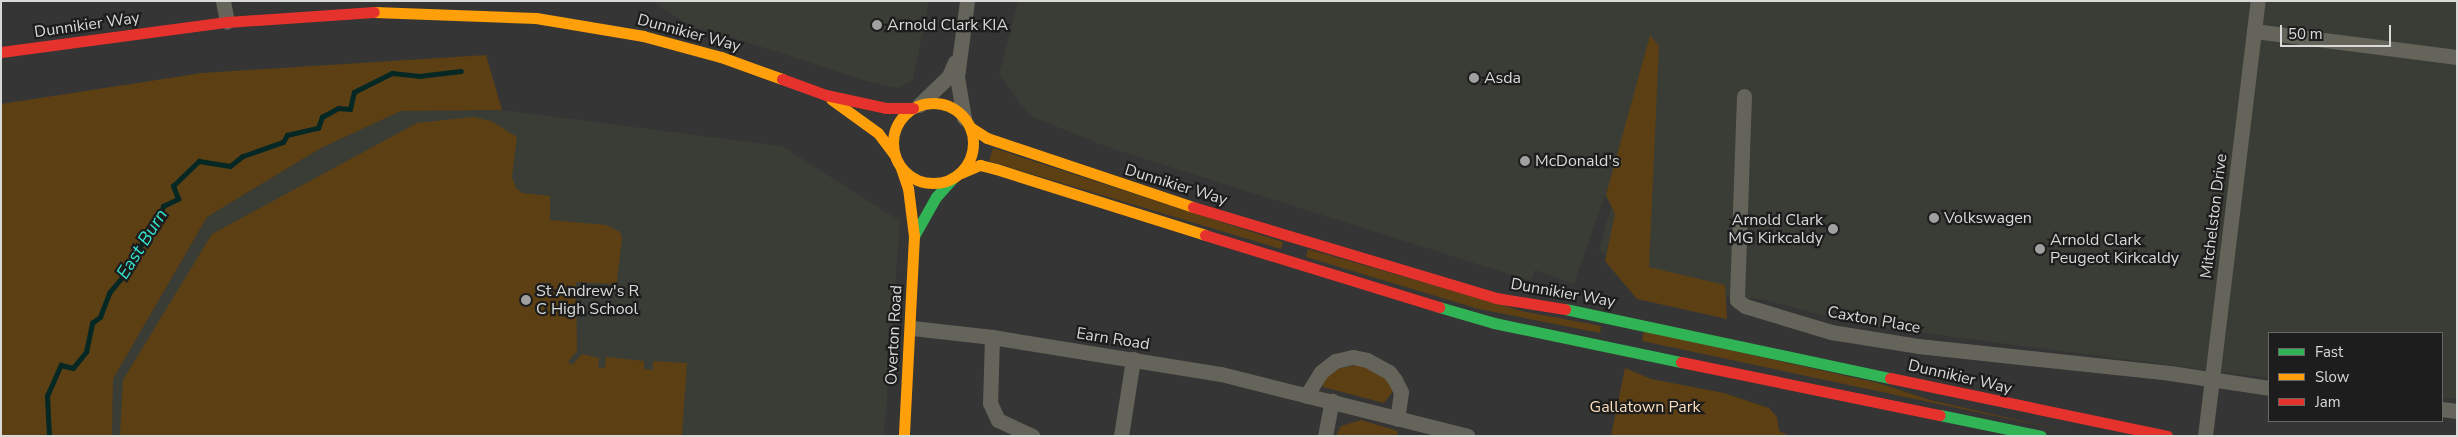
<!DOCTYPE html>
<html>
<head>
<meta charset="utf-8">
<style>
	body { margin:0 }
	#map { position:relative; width:2458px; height:437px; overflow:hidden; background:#343534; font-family:"Nunito Sans",sans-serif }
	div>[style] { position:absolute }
	.built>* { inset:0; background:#393d35 }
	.green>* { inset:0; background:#5d3f14 }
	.stream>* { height:4.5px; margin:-2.25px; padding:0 2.25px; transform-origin:2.25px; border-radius:2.25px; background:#052824 }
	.street>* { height:15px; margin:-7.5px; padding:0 7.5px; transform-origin:7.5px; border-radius:7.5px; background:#65645a }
	.fast>* { height:11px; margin:-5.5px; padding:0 5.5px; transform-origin:5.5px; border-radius:5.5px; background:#30b455 }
	.slow>* { height:11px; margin:-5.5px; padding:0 5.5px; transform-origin:5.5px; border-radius:5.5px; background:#ff9f0a }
	.slow>.ring { margin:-5.5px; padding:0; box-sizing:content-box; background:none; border:11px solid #ff9f0a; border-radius:50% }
	.jam>* { height:11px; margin:-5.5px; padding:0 5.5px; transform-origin:5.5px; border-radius:5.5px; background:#e5322d }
	.dots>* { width:14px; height:14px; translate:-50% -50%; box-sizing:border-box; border:2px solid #1c1d1c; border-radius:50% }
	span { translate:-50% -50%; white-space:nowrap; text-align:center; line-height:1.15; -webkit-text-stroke:4.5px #1c1d1c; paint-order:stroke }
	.street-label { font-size:16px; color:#d9dad8 }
	.poi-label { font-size:16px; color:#d9dad8 }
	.left { translate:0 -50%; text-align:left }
	.right { translate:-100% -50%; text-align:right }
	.park-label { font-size:16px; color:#faddbb }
	.water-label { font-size:18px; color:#35e4d1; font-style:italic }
	.frame { position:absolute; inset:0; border:2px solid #d9dad8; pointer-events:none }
	.legend { position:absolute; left:2268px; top:332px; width:175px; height:90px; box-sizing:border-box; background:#1c1d1c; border:1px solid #686967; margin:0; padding:6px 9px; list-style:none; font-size:15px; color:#d9dad8 }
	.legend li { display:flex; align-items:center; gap:10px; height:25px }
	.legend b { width:25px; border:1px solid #686967 }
	.scale { position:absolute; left:2280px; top:25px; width:111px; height:22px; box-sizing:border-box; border:2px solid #d9dad8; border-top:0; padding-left:6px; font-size:15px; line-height:18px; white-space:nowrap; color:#d9dad8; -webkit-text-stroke:4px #1c1d1c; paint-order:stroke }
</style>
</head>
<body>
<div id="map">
	<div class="built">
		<div style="clip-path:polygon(651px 1px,929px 1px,913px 80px,898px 88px,869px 82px,725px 35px,692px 27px)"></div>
		<div style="clip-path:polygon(1018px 1px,2457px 1px,2457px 399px,2442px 397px,2442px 333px,2269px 333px,2269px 378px,1862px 325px,1761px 299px,1714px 295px,1633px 276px,1599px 250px,1611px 207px,1605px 195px,1574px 284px,1535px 270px,1531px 281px,1107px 147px,1030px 116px,999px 74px)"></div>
		<div style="clip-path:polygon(502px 110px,782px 146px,900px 221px,884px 436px,112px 436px,113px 379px,207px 217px,321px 148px,401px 111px)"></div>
	</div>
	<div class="green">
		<div style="clip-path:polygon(1650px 35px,1659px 46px,1649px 267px,1725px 285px,1727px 319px,1637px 299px,1605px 261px,1615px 214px,1606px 195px)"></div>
		<div style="clip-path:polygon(486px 55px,502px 110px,401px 111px,321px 148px,207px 217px,113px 379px,112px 436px,1px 436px,1px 104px,202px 73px)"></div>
		<div style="clip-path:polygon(473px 117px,491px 121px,517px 137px,512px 177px,516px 188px,522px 193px,550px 196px,550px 220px,606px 225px,620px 232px,622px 238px,617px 282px,612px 284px,576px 282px,577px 351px,568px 362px,572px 365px,582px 354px,599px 358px,598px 367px,605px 368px,606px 357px,644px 361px,644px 369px,653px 370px,653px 361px,687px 363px,682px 436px,120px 436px,123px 380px,212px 234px,417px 123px)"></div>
		<div style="clip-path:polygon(993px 148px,1283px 242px,1281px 249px,989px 161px)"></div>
		<div style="clip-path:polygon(1308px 249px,1522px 311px,1601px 326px,1600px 333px,1479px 309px,1306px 257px)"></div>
		<div style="clip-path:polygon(1644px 331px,1878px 383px,1930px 400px,2075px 433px,1642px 341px)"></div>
		<div style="clip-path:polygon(1363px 364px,1383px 372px,1394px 390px,1384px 403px,1323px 387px,1323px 381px,1330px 373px,1341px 368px)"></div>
		<div style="clip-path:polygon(1625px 368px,1651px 379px,1724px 393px,1769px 408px,1777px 417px,1779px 431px,1790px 436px,1611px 436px)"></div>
		<div style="clip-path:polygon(1361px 420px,1398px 431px,1397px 436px,1336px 436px,1341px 426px)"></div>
	</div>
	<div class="stream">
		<div style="left:49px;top:436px;width:40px;rotate:-92.9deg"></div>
		<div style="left:47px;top:396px;width:34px;rotate:-66deg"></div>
		<div style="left:61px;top:365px;width:12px;rotate:14deg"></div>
		<div style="left:73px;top:368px;width:21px;rotate:-51deg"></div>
		<div style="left:86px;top:352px;width:30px;rotate:-78deg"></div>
		<div style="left:92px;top:323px;width:10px;rotate:-37deg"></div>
		<div style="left:100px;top:317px;width:26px;rotate:-69deg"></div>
		<div style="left:109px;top:293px;width:33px;rotate:-50deg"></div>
		<div style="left:130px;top:268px;width:15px;rotate:-74deg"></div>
		<div style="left:134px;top:254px;width:37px;rotate:-52deg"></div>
		<div style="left:157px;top:225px;width:20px;rotate:-72deg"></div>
		<div style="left:163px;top:206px;width:17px;rotate:-25deg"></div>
		<div style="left:178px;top:199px;width:14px;rotate:-111deg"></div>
		<div style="left:173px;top:186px;width:36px;rotate:-44deg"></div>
		<div style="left:199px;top:161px;width:31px;rotate:9deg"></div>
		<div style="left:230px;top:166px;width:16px;rotate:-38deg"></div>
		<div style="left:243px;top:156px;width:42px;rotate:-19.3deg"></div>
		<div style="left:283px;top:142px;width:8px;rotate:-60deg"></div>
		<div style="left:287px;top:135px;width:32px;rotate:-13deg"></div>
		<div style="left:318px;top:128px;width:12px;rotate:-70deg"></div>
		<div style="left:322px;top:117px;width:18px;rotate:-29deg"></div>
		<div style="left:338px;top:108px;width:12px;rotate:5deg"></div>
		<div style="left:350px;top:109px;width:17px;rotate:-77deg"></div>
		<div style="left:354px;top:92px;width:42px;rotate:-26.6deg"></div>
		<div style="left:392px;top:73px;width:27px;rotate:6deg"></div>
		<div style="left:419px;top:76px;width:42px;rotate:-6.8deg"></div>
	</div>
	<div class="street">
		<div style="left:223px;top:1px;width:21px;rotate:79deg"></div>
		<div style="left:2254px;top:31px;width:205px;rotate:7.3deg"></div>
		<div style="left:1744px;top:96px;width:204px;rotate:92deg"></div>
		<div style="left:1737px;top:300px;width:10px;rotate:37deg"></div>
		<div style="left:1745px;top:306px;width:90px;rotate:16.8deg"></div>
		<div style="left:1831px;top:332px;width:88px;rotate:9.1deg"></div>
		<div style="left:1918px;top:346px;width:253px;rotate:6.1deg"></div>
		<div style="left:2170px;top:373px;width:100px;rotate:8.6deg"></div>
		<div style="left:919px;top:105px;width:42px;rotate:-44deg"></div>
		<div style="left:949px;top:76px;width:15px;rotate:-67deg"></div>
		<div style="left:964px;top:118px;width:42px;rotate:-99.7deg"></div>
		<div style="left:957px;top:77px;width:77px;rotate:-82.5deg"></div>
		<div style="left:912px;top:328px;width:81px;rotate:6.4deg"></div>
		<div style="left:992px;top:337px;width:232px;rotate:9.2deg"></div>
		<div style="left:1221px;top:374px;width:254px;rotate:14.1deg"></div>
		<div style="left:992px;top:337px;width:66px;rotate:91.7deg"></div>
		<div style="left:990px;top:403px;width:19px;rotate:65deg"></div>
		<div style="left:998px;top:420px;width:38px;rotate:25deg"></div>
		<div style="left:1306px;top:396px;width:28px;rotate:-58deg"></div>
		<div style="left:1321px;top:372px;width:18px;rotate:-38deg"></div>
		<div style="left:1335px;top:361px;width:18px;rotate:-13deg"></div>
		<div style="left:1353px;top:357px;width:14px;rotate:12deg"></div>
		<div style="left:1367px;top:360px;width:25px;rotate:29deg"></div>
		<div style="left:1389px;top:372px;width:10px;rotate:53deg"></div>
		<div style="left:1395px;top:380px;width:13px;rotate:63deg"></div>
		<div style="left:1401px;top:392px;width:27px;rotate:98deg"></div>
		<div style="left:2442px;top:409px;width:15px;rotate:8deg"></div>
		<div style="left:1121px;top:436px;width:78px;rotate:-81.1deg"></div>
		<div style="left:1325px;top:436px;width:36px;rotate:-79deg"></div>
		<div style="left:2205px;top:436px;width:438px;rotate:-83.1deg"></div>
	</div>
	<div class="fast">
		<div style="left:914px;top:236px;width:45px;rotate:-60.6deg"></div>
		<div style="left:936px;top:197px;width:24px;rotate:-48deg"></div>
		<div style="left:1439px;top:307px;width:57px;rotate:16.2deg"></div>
		<div style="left:1494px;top:323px;width:191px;rotate:11.8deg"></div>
		<div style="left:1565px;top:309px;width:332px;rotate:12deg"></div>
		<div style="left:1940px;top:415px;width:103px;rotate:11.7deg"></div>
	</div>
	<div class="slow">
		<div style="left:374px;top:12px;width:162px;rotate:2.1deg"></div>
		<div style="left:536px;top:18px;width:109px;rotate:9.5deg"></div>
		<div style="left:643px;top:36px;width:81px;rotate:15.1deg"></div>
		<div style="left:721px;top:57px;width:65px;rotate:19.8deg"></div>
		<div style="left:831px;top:99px;width:58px;rotate:35.9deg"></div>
		<div style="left:878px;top:133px;width:26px;rotate:53deg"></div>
		<div class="ring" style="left:893px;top:103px;width:69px;height:69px"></div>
		<div style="left:970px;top:127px;width:20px;rotate:33deg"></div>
		<div style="left:987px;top:138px;width:217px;rotate:18.5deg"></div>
		<div style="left:901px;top:168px;width:21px;rotate:71deg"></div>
		<div style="left:908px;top:188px;width:48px;rotate:82.9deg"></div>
		<div style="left:914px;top:236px;width:200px;rotate:92.9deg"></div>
		<div style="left:961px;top:173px;width:21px;rotate:-23deg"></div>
		<div style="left:980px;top:165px;width:16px;rotate:14deg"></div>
		<div style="left:996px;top:169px;width:219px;rotate:17.5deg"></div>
	</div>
	<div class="jam">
		<div style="left:1px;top:52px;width:228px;rotate:-7.6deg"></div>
		<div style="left:227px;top:22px;width:147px;rotate:-3.9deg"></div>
		<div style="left:782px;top:79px;width:47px;rotate:20deg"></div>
		<div style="left:826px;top:95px;width:61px;rotate:12.2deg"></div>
		<div style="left:886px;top:108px;width:27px"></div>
		<div style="left:1193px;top:207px;width:316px;rotate:16.7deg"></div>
		<div style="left:1496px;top:298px;width:70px;rotate:9.1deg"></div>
		<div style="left:1205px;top:235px;width:245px;rotate:17.1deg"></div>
		<div style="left:1681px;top:362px;width:264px;rotate:11.6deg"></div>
		<div style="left:1890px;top:378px;width:283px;rotate:11.8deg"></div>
	</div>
	<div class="dots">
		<div style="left:877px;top:25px;background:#9fa09f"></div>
		<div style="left:1474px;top:78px;background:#9fa09f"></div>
		<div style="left:1525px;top:161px;background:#9fa09f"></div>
		<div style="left:1934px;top:218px;background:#9fa09f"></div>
		<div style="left:1833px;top:229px;background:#9fa09f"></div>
		<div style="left:2040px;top:249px;background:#9fa09f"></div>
		<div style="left:526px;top:300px;background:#9fa09f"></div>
	</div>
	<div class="street-label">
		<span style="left:87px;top:25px;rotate:-8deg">Dunnikier Way</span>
		<span style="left:689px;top:33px;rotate:15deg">Dunnikier Way</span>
		<span style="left:1176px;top:185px;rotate:17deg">Dunnikier Way</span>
		<span style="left:2214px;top:216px;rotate:-83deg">Mitchelston Drive</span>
		<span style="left:1563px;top:293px;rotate:10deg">Dunnikier Way</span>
		<span style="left:1874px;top:320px;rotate:10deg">Caxton Place</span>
		<span style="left:894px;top:335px;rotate:-87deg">Overton Road</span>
		<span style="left:1113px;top:339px;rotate:9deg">Earn Road</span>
		<span style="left:1960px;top:377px;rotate:13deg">Dunnikier Way</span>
	</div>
	<div class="poi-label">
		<span class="left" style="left:887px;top:25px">Arnold Clark KIA</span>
		<span class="left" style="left:1484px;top:78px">Asda</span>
		<span class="left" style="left:1535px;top:161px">McDonald's</span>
		<span class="left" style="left:1944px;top:218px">Volkswagen</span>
		<span class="right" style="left:1823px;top:229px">Arnold Clark<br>MG Kirkcaldy</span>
		<span class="left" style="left:2050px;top:249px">Arnold Clark<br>Peugeot Kirkcaldy</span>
		<span class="left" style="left:536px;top:300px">St Andrew's R<br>C High School</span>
	</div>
	<div class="park-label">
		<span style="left:1645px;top:407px">Gallatown Park</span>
	</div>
	<div class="water-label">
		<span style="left:142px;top:244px;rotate:-58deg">East Burn</span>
	</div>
	<div class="frame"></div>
	<ul class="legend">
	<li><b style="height:6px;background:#30b455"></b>Fast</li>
	<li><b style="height:6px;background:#ff9f0a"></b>Slow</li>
	<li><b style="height:6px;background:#e5322d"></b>Jam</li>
	</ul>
	<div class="scale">50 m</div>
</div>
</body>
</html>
